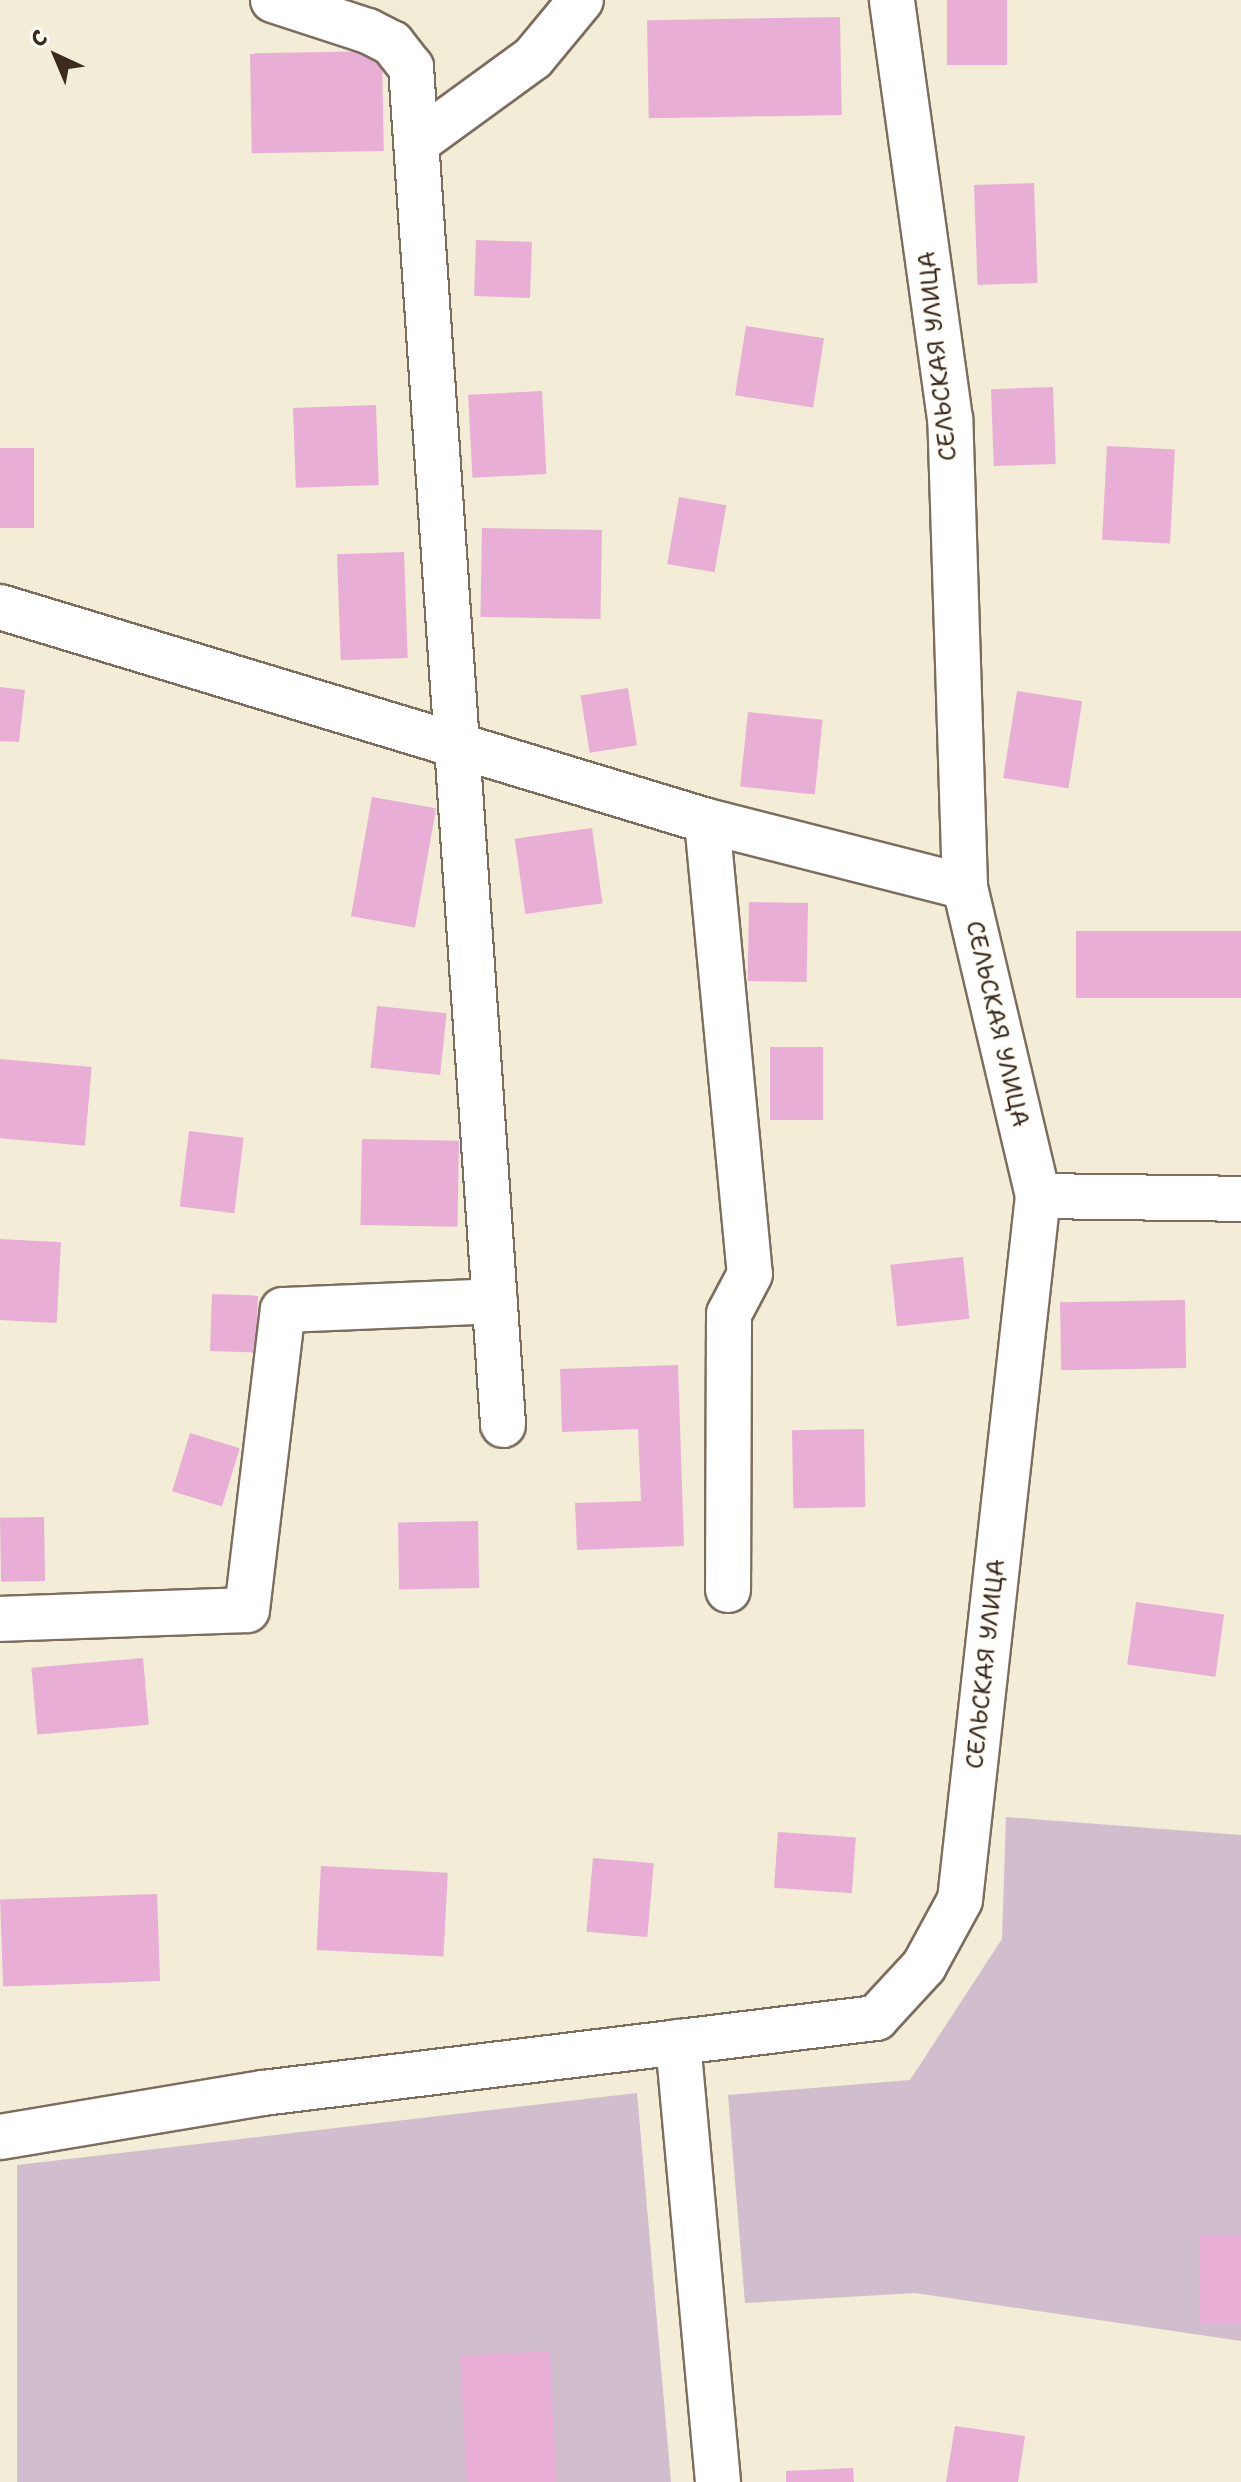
<!DOCTYPE html>
<html>
<head>
<meta charset="utf-8">
<style>
	body { margin:0 }
	#map { position:relative; width:1241px; height:2482px; overflow:hidden; background:#f3ecd6; font-family:"Shantell Sans",sans-serif }
	div>[style] { position:absolute }
	.industrial>* { inset:0; background:#d0bdce }
	.building>* { inset:0; background:#e8aed6; transform-origin:0 0 }
	.roads { filter:drop-shadow(2px 0 #7b6e5e) drop-shadow(-2px 0 #7b6e5e) drop-shadow(0 2px #7b6e5e) drop-shadow(0 -2px #7b6e5e) }
	.minor>* { height:44px; margin:-22px; padding:0 22px; transform-origin:22px; border-radius:22px; background:#fff }
	span { translate:-50% -50%; white-space:nowrap; text-align:center; line-height:1.15; -webkit-text-stroke:6px #fdfcf7; paint-order:stroke }
	.street-label { font-size:24px; color:#3b2a1e }
	.north { position:absolute; left:16px; top:16px; width:80px; height:80px; -webkit-text-stroke:6px #fdfcf7; paint-order:stroke; rotate:316deg; font-size:22px; font-weight:700; line-height:32px; text-align:center; color:#3b2a1e }
	.north::after { content:''; display:block; margin:auto; width:28px; height:36px; background:#3b2a1e; clip-path:polygon(50% 0,100% 100%,50% 72%,0 100%) }
</style>
</head>
<body>
<div id="map">
	<div class="industrial">
		<div style="clip-path:polygon(1006px 1817px,1241px 1835px,1241px 2341px,915px 2293px,745px 2303px,728px 2095px,910px 2080px,1002px 1939px)"></div>
		<div style="clip-path:polygon(637px 2093px,671px 2482px,17px 2482px,17px 2165px)"></div>
	</div>
	<div class="building">
		<div style="left:947px;top:0;width:60px;height:65px"></div>
		<div style="left:840px;top:17px;width:98px;height:193px;rotate:89deg"></div>
		<div style="left:382px;top:51px;width:100px;height:132px;rotate:89deg"></div>
		<div style="left:1034px;top:183px;width:100px;height:60px;rotate:88deg"></div>
		<div style="left:476px;top:240px;width:56px;height:56px;rotate:2deg"></div>
		<div style="left:746px;top:326px;width:79px;height:70px;rotate:9deg"></div>
		<div style="left:1053px;top:387px;width:77px;height:62px;rotate:88deg"></div>
		<div style="left:542px;top:391px;width:83px;height:74px;rotate:87deg"></div>
		<div style="left:376px;top:405px;width:80px;height:83px;rotate:88deg"></div>
		<div style="left:1107px;top:446px;width:68px;height:94px;rotate:3deg"></div>
		<div style="left:0;top:448px;width:34px;height:80px"></div>
		<div style="left:679px;top:497px;width:48px;height:68px;rotate:10deg"></div>
		<div style="left:482px;top:528px;width:120px;height:89px;rotate:1deg"></div>
		<div style="left:404px;top:552px;width:106px;height:67px;rotate:88deg"></div>
		<div style="clip-path:polygon(0 687px,25px 690px,19px 742px,0 741px)"></div>
		<div style="left:628px;top:688px;width:58px;height:48px;rotate:81deg"></div>
		<div style="left:1017px;top:691px;width:66px;height:88px;rotate:9deg"></div>
		<div style="left:748px;top:712px;width:75px;height:75px;rotate:6deg"></div>
		<div style="left:372px;top:797px;width:65px;height:121px;rotate:10deg"></div>
		<div style="left:592px;top:828px;width:76px;height:78px;rotate:82deg"></div>
		<div style="left:749px;top:902px;width:59px;height:79px;rotate:1deg"></div>
		<div style="left:1241px;top:931px;width:67px;height:165px;rotate:90deg"></div>
		<div style="left:377px;top:1006px;width:70px;height:62px;rotate:6deg"></div>
		<div style="left:770px;top:1047px;width:53px;height:73px"></div>
		<div style="left:0;top:1059px;width:92px;height:79px;rotate:5deg"></div>
		<div style="left:189px;top:1131px;width:55px;height:76px;rotate:7deg"></div>
		<div style="left:362px;top:1139px;width:97px;height:86px;rotate:1deg"></div>
		<div style="left:0;top:1239px;width:61px;height:81px;rotate:3deg"></div>
		<div style="left:963px;top:1257px;width:62px;height:73px;rotate:84deg"></div>
		<div style="left:212px;top:1294px;width:46px;height:57px;rotate:2deg"></div>
		<div style="left:1185px;top:1300px;width:68px;height:125px;rotate:89deg"></div>
		<div style="clip-path:polygon(678px 1365px,684px 1546px,577px 1550px,575px 1503px,641px 1501px,638px 1429px,562px 1432px,560px 1369px)"></div>
		<div style="left:864px;top:1429px;width:78px;height:72px;rotate:89deg"></div>
		<div style="left:190px;top:1433px;width:52px;height:61px;rotate:17deg"></div>
		<div style="left:44px;top:1517px;width:64px;height:44px;rotate:89deg"></div>
		<div style="left:478px;top:1521px;width:67px;height:80px;rotate:89deg"></div>
		<div style="left:1136px;top:1602px;width:89px;height:63px;rotate:8deg"></div>
		<div style="left:143px;top:1658px;width:67px;height:112px;rotate:85deg"></div>
		<div style="left:778px;top:1832px;width:78px;height:56px;rotate:4deg"></div>
		<div style="left:593px;top:1858px;width:61px;height:74px;rotate:5deg"></div>
		<div style="left:321px;top:1866px;width:127px;height:84px;rotate:3deg"></div>
		<div style="left:157px;top:1894px;width:87px;height:157px;rotate:88deg"></div>
		<div style="left:1241px;top:2235px;width:88px;height:41px;rotate:90deg"></div>
		<div style="left:550px;top:2351px;width:131px;height:90px;rotate:87deg"></div>
		<div style="clip-path:polygon(955px 2426px,1025px 2436px,1018px 2482px,946px 2482px)"></div>
		<div style="clip-path:polygon(853px 2468px,854px 2482px,786px 2482px,786px 2471px)"></div>
	</div>
	<div class="roads">
		<div class="minor">
			<div style="left:273px;top:0;width:100px;rotate:18.1deg"></div>
			<div style="left:368px;top:31px;width:27px;rotate:27deg"></div>
			<div style="left:392px;top:43px;width:31px;rotate:52deg"></div>
			<div style="left:411px;top:67px;width:1361px;rotate:86.12deg"></div>
			<div style="left:419px;top:141px;width:141px;rotate:-36.1deg"></div>
			<div style="left:533px;top:58px;width:75px;rotate:-50.4deg"></div>
			<div style="left:0;top:607px;width:739px;rotate:16.84deg"></div>
			<div style="left:707px;top:821px;width:266px;rotate:14.3deg"></div>
			<div style="left:707px;top:821px;width:455px;rotate:84.6deg"></div>
			<div style="left:750px;top:1274px;width:45px;rotate:117.7deg"></div>
			<div style="left:729px;top:1314px;width:276px;rotate:90.2deg"></div>
			<div style="left:1038px;top:1196px;width:203px;rotate:0.8deg"></div>
			<div style="left:0;top:1619px;width:247px;rotate:-2.1deg"></div>
			<div style="left:247px;top:1610px;width:302px;rotate:-83.2deg"></div>
			<div style="left:283px;top:1310px;width:212px;rotate:-2.4deg"></div>
			<div style="left:678px;top:2042px;width:442px;rotate:84.8deg"></div>
			<div style="left:0;top:2137px;width:267px;rotate:-9.5deg"></div>
			<div style="left:263px;top:2093px;width:618px;rotate:-6.98deg"></div>
			<div style="left:876px;top:2018px;width:71px;rotate:-47.3deg"></div>
			<div style="left:924px;top:1966px;width:75px;rotate:-61.4deg"></div>
			<div style="left:960px;top:1900px;width:708px;rotate:-83.68deg"></div>
			<div style="left:1038px;top:1196px;width:318px;rotate:-103.3deg"></div>
			<div style="left:965px;top:887px;width:468px;rotate:-91.8deg"></div>
			<div style="left:950px;top:419px;width:423px;rotate:-97.9deg"></div>
		</div>
	</div>
	<div class="street-label">
		<span style="left:938px;top:356px;rotate:-96deg">СЕЛЬСКАЯ УЛИЦА</span>
		<span style="left:997px;top:1024px;rotate:77deg">СЕЛЬСКАЯ УЛИЦА</span>
		<span style="left:986px;top:1664px;rotate:-84deg">СЕЛЬСКАЯ УЛИЦА</span>
	</div>
	<div class="north">С</div>
</div>
</body>
</html>
